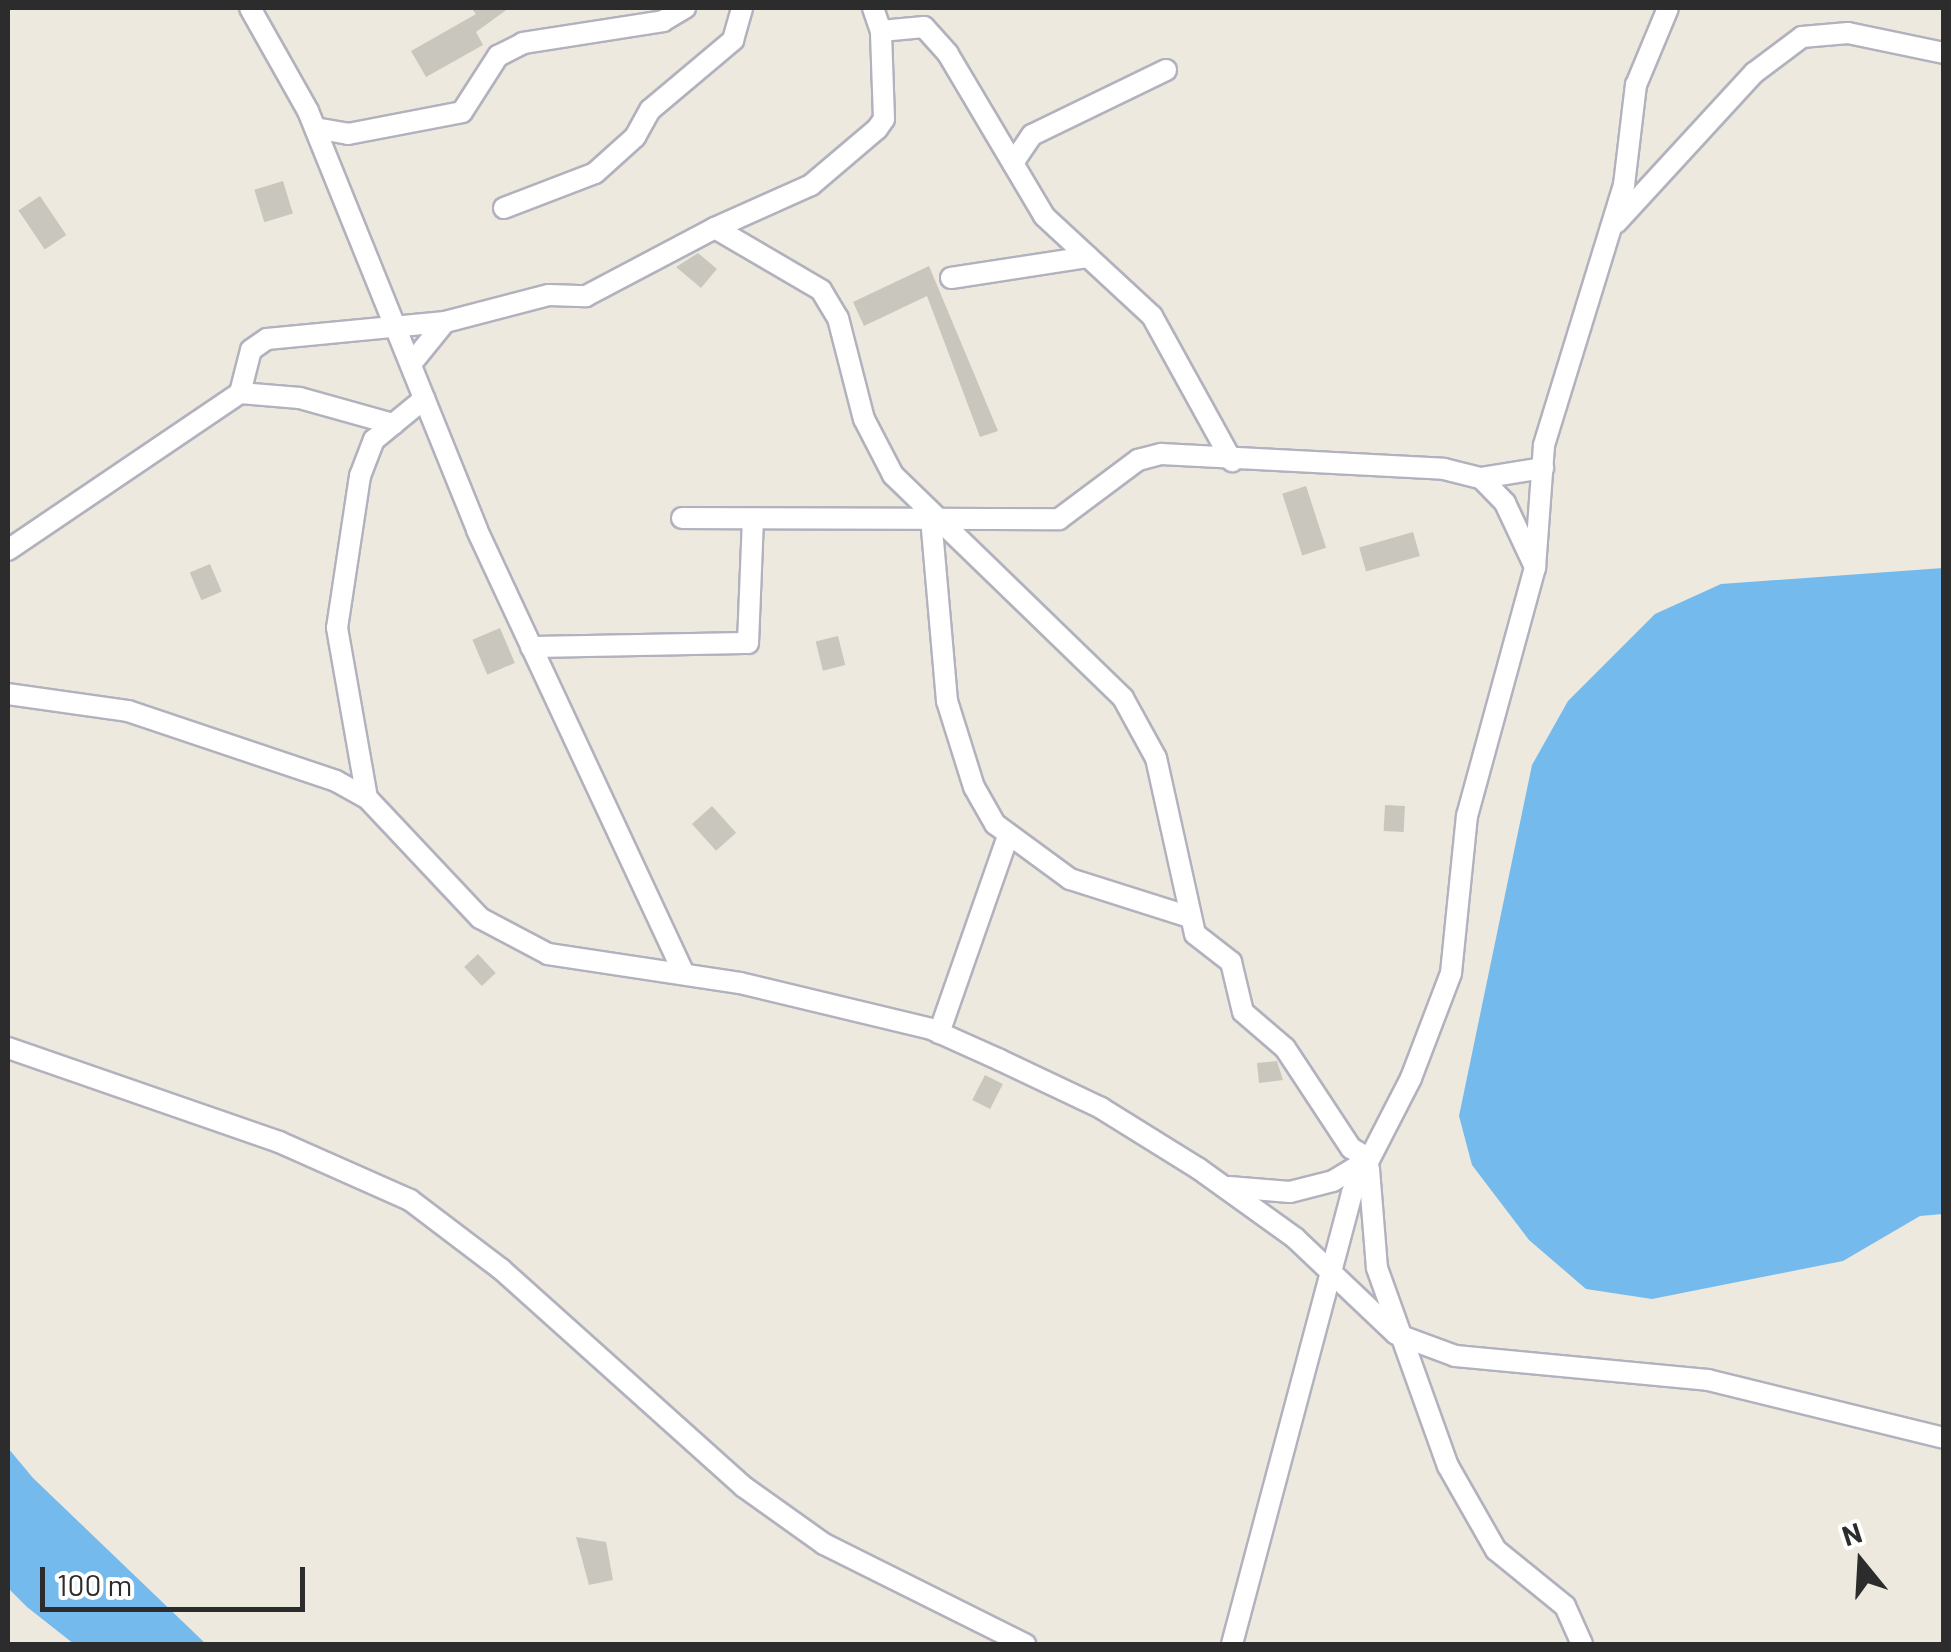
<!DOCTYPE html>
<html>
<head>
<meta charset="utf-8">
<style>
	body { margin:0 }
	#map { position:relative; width:1951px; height:1652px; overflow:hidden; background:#ede9de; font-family:Barlow,sans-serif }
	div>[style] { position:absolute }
	.water>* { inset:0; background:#75baec }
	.building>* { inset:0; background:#c9c7bd; transform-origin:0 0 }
	.roads { filter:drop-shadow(2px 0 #b2b2bf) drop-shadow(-2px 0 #b2b2bf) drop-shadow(0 2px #b2b2bf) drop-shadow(0 -2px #b2b2bf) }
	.minor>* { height:20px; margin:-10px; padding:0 10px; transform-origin:10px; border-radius:10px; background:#fff }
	span { translate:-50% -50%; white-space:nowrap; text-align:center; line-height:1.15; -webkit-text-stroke:10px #fff; paint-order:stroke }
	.frame { position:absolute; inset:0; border:10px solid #2c2c2c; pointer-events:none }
	.north { position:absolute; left:1811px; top:1512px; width:100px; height:100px; -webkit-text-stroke:8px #fff; paint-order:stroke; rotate:342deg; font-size:28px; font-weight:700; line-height:40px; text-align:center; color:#2c2c2c }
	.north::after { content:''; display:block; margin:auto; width:35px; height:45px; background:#2c2c2c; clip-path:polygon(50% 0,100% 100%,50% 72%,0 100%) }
	.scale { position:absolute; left:40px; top:1567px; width:265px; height:45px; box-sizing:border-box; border:5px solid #2c2c2c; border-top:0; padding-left:12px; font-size:30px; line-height:35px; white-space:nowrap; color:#2c2c2c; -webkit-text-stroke:8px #fff; paint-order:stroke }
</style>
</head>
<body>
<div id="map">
	<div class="water">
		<div style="clip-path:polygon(1943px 568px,1943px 1214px,1920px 1216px,1843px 1261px,1652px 1299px,1586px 1289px,1529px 1240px,1472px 1165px,1459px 1116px,1532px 765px,1568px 701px,1655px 614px,1721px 584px)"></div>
		<div style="clip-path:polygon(8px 1448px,33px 1478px,206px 1644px,74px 1644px,27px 1607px,8px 1588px)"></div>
	</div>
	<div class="building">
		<div style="clip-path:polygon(471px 8px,509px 8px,476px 32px,483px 45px,426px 77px,411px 51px,476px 14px)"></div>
		<div style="left:283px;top:181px;width:34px;height:30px;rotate:73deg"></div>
		<div style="left:40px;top:196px;width:47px;height:26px;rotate:56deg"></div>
		<div style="clip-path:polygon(698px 253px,717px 269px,701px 288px,676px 267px)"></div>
		<div style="clip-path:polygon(929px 266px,998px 431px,980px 437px,927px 296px,864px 326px,853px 302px)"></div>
		<div style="left:1306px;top:486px;width:65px;height:25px;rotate:72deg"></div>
		<div style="left:1413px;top:532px;width:25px;height:56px;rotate:74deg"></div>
		<div style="left:210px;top:564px;width:30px;height:22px;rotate:67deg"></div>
		<div style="left:500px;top:628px;width:38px;height:30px;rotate:67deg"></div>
		<div style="left:838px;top:636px;width:30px;height:23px;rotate:76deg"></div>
		<div style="left:1385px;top:805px;width:20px;height:26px;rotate:3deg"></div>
		<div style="left:712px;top:806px;width:36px;height:27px;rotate:48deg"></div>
		<div style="left:478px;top:954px;width:26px;height:19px;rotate:47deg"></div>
		<div style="clip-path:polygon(1277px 1061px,1283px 1080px,1259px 1083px,1257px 1063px)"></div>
		<div style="left:985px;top:1075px;width:20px;height:28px;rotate:27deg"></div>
		<div style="clip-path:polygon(576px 1537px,606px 1542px,613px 1580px,589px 1585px)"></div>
	</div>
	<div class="roads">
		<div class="minor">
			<div style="left:250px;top:8px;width:118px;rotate:60.6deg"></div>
			<div style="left:308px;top:111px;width:452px;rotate:68deg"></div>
			<div style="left:477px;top:530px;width:488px;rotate:65deg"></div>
			<div style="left:873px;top:8px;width:24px;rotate:71deg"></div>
			<div style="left:315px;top:128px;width:34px;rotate:10deg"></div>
			<div style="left:348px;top:134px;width:116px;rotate:-10.9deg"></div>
			<div style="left:462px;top:112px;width:67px;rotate:-57.3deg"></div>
			<div style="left:498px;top:56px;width:28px;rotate:-27deg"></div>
			<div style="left:523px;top:43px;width:142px;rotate:-8.9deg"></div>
			<div style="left:663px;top:21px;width:26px;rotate:-31deg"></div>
			<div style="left:1013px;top:163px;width:34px;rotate:-56deg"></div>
			<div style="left:1032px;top:135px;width:149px;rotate:-25.9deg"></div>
			<div style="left:504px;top:208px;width:97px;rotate:-21deg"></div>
			<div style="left:595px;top:173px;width:54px;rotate:-42deg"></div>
			<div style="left:635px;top:137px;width:31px;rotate:-61deg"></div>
			<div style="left:650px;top:110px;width:109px;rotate:-40.1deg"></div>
			<div style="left:733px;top:40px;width:33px;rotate:-74deg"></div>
			<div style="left:1616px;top:223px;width:204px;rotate:-47.4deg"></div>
			<div style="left:1754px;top:73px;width:60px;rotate:-36.9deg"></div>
			<div style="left:1802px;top:37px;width:46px;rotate:-5deg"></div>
			<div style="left:1848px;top:33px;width:98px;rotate:11.8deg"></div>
			<div style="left:715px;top:228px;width:105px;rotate:-24.1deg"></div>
			<div style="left:811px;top:185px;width:87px;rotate:-40.3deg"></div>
			<div style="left:877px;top:129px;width:12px;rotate:-55deg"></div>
			<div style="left:884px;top:119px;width:88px;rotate:-92deg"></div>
			<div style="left:881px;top:31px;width:43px;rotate:-5.3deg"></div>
			<div style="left:924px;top:27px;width:36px;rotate:48deg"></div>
			<div style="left:948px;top:54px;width:188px;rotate:59.3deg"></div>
			<div style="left:1044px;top:216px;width:147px;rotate:42.8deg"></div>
			<div style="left:1152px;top:316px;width:166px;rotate:61.1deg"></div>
			<div style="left:951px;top:278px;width:139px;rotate:-8.7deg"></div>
			<div style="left:411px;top:364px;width:54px;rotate:-51deg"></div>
			<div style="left:445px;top:322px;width:107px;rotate:-14.6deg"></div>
			<div style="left:549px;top:295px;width:37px;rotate:2deg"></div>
			<div style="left:586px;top:296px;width:146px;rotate:-27.8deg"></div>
			<div style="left:715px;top:228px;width:123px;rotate:30.3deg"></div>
			<div style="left:821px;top:290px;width:33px;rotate:59deg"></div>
			<div style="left:838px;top:318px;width:104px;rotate:75.6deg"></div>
			<div style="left:864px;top:419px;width:63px;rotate:62.6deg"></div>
			<div style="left:893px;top:475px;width:320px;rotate:44.1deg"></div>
			<div style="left:1123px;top:698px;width:68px;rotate:61.2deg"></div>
			<div style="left:1156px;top:758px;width:180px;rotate:77.5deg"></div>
			<div style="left:1195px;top:934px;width:46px;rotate:37.9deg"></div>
			<div style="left:1231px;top:962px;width:51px;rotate:76.5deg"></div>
			<div style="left:1243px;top:1012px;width:55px;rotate:40.6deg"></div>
			<div style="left:1285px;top:1048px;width:120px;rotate:56.6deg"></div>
			<div style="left:1351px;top:1148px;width:21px;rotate:31deg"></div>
			<div style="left:240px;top:393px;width:44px;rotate:-75.7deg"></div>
			<div style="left:251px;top:350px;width:19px;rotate:-35deg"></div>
			<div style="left:267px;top:339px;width:179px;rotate:-5.5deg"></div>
			<div style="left:1481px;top:478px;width:63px;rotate:-9.2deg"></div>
			<div style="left:682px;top:518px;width:377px;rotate:0.2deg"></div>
			<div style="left:1059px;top:519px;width:99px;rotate:-36.8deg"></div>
			<div style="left:1138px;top:460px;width:24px;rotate:-15deg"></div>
			<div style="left:1161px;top:454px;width:283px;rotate:3deg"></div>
			<div style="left:1444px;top:469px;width:38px;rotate:14deg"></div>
			<div style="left:1481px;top:478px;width:35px;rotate:46deg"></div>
			<div style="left:1505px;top:503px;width:71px;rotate:64.9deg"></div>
			<div style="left:931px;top:518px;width:184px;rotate:85deg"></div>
			<div style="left:947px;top:701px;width:90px;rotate:72.6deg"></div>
			<div style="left:974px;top:787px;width:43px;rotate:60.4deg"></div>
			<div style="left:995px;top:824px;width:93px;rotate:36.3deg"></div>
			<div style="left:1070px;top:879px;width:126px;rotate:17.6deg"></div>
			<div style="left:8px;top:550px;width:280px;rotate:-34.1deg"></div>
			<div style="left:240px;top:393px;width:60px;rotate:4.8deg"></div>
			<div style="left:300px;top:398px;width:97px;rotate:15.6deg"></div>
			<div style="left:531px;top:647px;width:217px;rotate:-1.1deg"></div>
			<div style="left:748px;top:643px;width:123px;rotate:-87.7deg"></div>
			<div style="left:8px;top:694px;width:121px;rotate:8.1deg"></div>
			<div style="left:128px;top:711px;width:219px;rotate:18.6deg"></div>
			<div style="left:336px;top:781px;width:35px;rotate:29deg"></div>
			<div style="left:367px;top:798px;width:165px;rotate:46.7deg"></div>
			<div style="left:480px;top:918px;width:77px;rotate:27.9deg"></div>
			<div style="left:548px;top:954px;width:194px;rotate:8.6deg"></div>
			<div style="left:740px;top:983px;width:196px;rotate:13.5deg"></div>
			<div style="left:931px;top:1029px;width:76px;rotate:24.2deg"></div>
			<div style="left:1000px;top:1060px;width:112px;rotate:25.4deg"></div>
			<div style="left:1101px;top:1108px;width:115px;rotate:31.9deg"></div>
			<div style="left:1199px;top:1169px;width:118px;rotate:35.7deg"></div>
			<div style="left:1295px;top:1238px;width:139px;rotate:43.5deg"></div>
			<div style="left:1396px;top:1334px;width:63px;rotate:20.4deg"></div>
			<div style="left:1455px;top:1356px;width:254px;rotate:5.4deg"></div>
			<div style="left:1708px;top:1380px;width:243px;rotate:13.8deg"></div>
			<div style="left:367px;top:798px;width:173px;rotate:-100deg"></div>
			<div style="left:337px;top:628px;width:154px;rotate:-81.4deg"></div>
			<div style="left:360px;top:476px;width:39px;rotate:-69deg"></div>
			<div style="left:374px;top:440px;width:65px;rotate:-39.4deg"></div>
			<div style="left:939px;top:1033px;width:209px;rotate:-70.7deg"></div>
			<div style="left:8px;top:1048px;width:287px;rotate:19.1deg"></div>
			<div style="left:279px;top:1142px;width:143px;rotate:23.9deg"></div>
			<div style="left:410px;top:1200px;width:114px;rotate:37.2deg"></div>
			<div style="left:501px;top:1269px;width:326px;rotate:41.9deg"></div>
			<div style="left:744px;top:1487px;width:98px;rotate:35.5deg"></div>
			<div style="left:824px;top:1544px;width:225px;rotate:26.5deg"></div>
			<div style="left:1369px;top:1169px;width:99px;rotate:85.4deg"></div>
			<div style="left:1377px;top:1268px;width:210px;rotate:70.3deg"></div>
			<div style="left:1448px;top:1466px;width:97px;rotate:60.3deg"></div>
			<div style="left:1496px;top:1550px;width:89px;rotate:39.1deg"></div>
			<div style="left:1565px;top:1606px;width:42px;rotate:65.9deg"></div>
			<div style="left:1229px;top:1187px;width:61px;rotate:4.7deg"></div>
			<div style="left:1290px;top:1192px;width:44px;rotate:-14.3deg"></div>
			<div style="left:1333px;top:1181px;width:41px;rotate:-31deg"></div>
			<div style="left:1232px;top:1644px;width:467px;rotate:-75.1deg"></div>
			<div style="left:1352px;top:1193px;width:129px;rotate:-62.8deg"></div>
			<div style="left:1411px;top:1078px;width:112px;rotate:-69.1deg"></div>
			<div style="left:1451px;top:973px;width:158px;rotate:-84.2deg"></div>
			<div style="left:1467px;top:816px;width:257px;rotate:-74.7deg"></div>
			<div style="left:1535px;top:568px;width:123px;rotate:-85.8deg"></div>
			<div style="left:1544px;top:445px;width:272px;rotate:-72.9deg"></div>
			<div style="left:1624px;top:185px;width:101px;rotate:-83.2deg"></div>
			<div style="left:1636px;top:85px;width:83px;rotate:-67.4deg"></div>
		</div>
	</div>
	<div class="frame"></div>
	<div class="north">N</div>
	<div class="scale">100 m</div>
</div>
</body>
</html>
